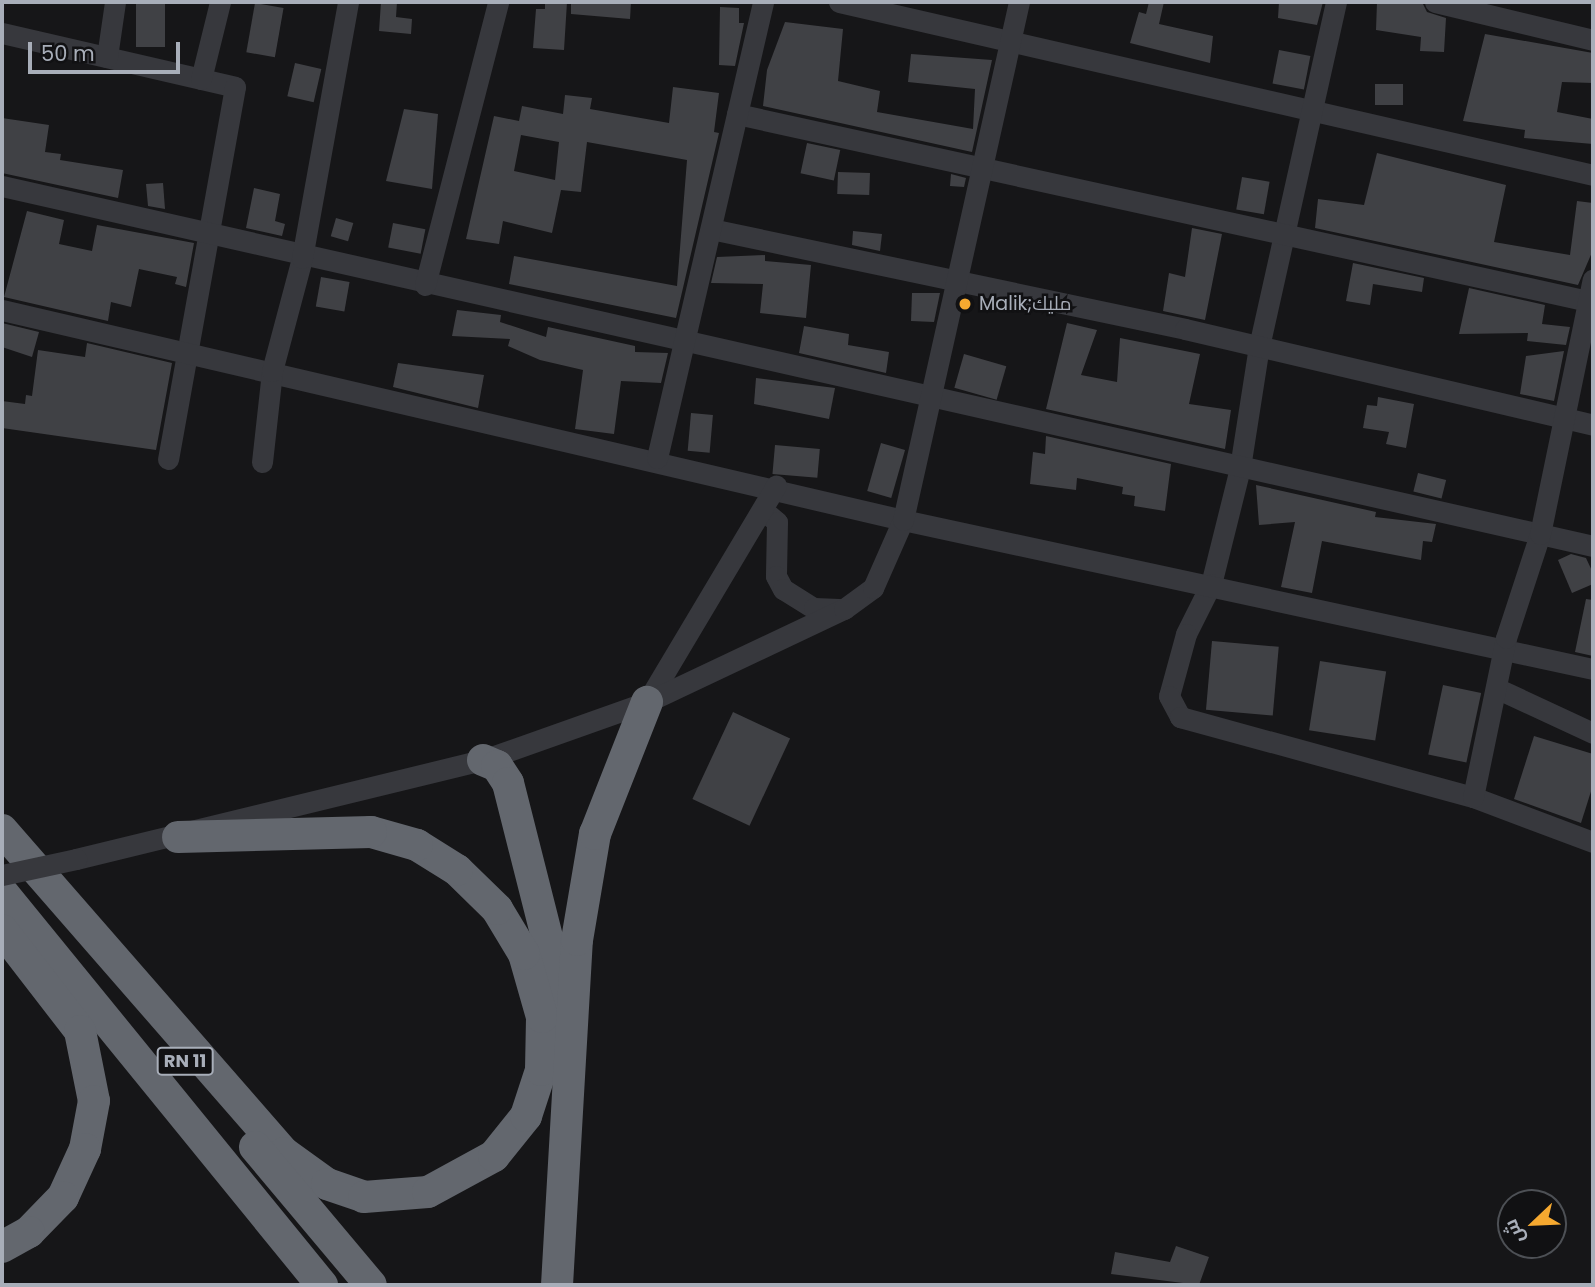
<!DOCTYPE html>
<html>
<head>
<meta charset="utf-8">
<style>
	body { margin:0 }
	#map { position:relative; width:1595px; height:1287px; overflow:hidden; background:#161618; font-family:Poppins,Cairo,sans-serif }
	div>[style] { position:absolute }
	.building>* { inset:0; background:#404145; transform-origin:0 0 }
	.minor>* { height:21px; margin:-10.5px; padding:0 10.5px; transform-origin:10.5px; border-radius:10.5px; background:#37383d }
	.highway>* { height:32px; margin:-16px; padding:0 16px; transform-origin:16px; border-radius:16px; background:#63676e }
	.minor-bridge>* { height:21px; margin:-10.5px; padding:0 10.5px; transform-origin:10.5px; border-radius:10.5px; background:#37383d }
	.dots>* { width:19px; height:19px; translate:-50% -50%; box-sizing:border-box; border:4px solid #111113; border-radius:50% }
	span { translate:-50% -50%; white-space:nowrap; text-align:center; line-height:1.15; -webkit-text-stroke:5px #111113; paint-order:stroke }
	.shield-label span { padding:2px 5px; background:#111113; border:2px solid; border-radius:5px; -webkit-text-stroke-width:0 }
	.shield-label { font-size:18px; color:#a8aeb9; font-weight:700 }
	.poi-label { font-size:19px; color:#a8aeb9 }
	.left { translate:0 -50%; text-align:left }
	.frame { position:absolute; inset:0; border:4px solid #a8aeb9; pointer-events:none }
	.north { position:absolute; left:1497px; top:1189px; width:70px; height:70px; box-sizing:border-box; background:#111113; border:2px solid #4d5055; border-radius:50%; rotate:247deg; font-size:19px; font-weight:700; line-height:28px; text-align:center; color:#a8aeb9 }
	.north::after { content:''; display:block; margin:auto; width:24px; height:32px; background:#f6a930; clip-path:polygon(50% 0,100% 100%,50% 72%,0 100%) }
	.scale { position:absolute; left:28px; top:42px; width:152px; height:32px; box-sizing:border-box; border:4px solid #a8aeb9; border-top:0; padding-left:9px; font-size:21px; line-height:24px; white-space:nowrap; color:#a8aeb9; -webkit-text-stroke:5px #111113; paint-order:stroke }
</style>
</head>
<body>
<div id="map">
	<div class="building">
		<div style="left:136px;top:2px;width:29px;height:45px"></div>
		<div style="clip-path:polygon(381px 2px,397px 2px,396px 17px,412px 19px,411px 34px,379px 31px)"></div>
		<div style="clip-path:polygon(545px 2px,567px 2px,564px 50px,533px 48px,536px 9px,545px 9px)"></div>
		<div style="clip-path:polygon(571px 2px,631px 2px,630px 19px,571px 14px)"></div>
		<div style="clip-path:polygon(1149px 2px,1164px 2px,1159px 24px,1213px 36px,1210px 63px,1130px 43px,1139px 12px,1146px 14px)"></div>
		<div style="clip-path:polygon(1279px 2px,1323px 2px,1317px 25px,1278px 18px)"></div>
		<div style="clip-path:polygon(1377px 2px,1422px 2px,1427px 12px,1446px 18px,1444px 52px,1420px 51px,1421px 37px,1376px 30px)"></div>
		<div style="left:255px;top:3px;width:29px;height:50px;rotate:10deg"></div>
		<div style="clip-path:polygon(720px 7px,739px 8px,739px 23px,744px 23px,735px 66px,719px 65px)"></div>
		<div style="clip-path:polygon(785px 22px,843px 29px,838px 81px,880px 91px,877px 112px,973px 129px,975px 89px,908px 82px,911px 54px,992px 60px,972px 152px,763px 106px,767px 70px)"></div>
		<div style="clip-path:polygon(1485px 34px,1593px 53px,1593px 83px,1562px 82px,1557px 112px,1593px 119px,1593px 144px,1524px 138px,1525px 130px,1463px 121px)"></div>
		<div style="left:1279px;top:50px;width:32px;height:34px;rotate:11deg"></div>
		<div style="left:295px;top:63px;width:27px;height:34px;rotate:13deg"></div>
		<div style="left:1375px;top:84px;width:28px;height:21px"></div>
		<div style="clip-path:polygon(evenodd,673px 87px,719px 93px,714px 132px,719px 133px,676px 318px,509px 284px,514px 256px,677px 286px,687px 160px,587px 142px,581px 192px,561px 190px,552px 233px,503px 221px,499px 244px,466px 239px,494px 116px,519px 121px,522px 106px,563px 114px,565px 95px,592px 98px,590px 109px,669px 123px,673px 87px,521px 135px,559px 142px,555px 180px,514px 171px,521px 135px)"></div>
		<div style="clip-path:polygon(404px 109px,438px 114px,432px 189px,386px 181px)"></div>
		<div style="clip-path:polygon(2px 118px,49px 125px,45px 152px,61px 154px,60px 160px,123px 170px,118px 198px,2px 173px)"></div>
		<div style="left:807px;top:143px;width:34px;height:31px;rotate:12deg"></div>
		<div style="clip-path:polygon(1377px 153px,1506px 185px,1494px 242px,1570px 255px,1577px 201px,1593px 203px,1593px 250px,1578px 285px,1315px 228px,1318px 199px,1364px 205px)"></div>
		<div style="left:838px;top:172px;width:32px;height:22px;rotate:2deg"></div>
		<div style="clip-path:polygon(951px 174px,966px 178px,964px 187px,950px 186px)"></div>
		<div style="left:1242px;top:177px;width:28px;height:33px;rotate:10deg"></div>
		<div style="clip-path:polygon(163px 183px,165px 209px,148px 206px,146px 184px)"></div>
		<div style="clip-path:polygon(254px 188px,280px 194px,275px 221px,285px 224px,282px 236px,246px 228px)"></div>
		<div style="clip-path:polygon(27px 211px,64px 220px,59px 244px,92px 251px,97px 225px,194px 243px,186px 287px,175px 284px,177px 277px,139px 269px,131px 307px,111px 302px,108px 321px,4px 297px)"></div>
		<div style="left:336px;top:218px;width:18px;height:19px;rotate:16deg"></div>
		<div style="left:393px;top:223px;width:33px;height:25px;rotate:11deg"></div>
		<div style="clip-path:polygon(1192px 228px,1222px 234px,1205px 320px,1163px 311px,1169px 273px,1185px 277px)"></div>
		<div style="clip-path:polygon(853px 231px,882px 234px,880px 251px,852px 245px)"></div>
		<div style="clip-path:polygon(765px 255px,765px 261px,811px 265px,806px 318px,760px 313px,763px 284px,711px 283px,717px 257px)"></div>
		<div style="clip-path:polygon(1353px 263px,1424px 278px,1422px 292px,1373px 284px,1370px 305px,1346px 301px)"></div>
		<div style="left:321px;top:277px;width:29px;height:30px;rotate:10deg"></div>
		<div style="clip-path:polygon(1469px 288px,1545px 305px,1542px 324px,1570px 327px,1566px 345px,1527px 341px,1528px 333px,1459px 334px)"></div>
		<div style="clip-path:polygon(912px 293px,940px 293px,934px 322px,911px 321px)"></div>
		<div style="clip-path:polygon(457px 310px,501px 315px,500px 322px,546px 337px,548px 327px,635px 346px,635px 352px,668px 353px,661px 383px,621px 381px,614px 434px,575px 429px,583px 370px,540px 360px,508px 346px,510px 339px,452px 336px)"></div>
		<div style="clip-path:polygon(2px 323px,39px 332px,32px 357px,2px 347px)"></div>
		<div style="clip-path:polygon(1067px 323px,1097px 330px,1081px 375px,1117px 382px,1120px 338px,1200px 354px,1189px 404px,1231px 410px,1225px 449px,1046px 409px)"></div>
		<div style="clip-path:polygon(804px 326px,849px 334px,848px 345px,889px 352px,886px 373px,799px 353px)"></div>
		<div style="clip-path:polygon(87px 343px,172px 363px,156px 450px,2px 428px,2px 401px,25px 404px,26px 395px,32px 396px,38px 350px,85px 357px)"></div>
		<div style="clip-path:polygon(1564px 351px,1554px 401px,1520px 394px,1526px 356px)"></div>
		<div style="left:964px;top:354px;width:44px;height:35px;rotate:16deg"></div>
		<div style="clip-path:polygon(398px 363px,484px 375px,478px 408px,393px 387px)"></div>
		<div style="clip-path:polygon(756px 378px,835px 388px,829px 419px,754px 404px)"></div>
		<div style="clip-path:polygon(1378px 397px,1414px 404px,1406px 448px,1386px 444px,1389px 432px,1363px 428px,1367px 405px,1377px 406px)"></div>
		<div style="left:691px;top:413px;width:22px;height:38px;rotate:5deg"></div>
		<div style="clip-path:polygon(1046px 436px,1171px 464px,1165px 511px,1134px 506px,1135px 496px,1122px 494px,1123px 487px,1077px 478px,1076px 490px,1030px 484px,1033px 452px,1045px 454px)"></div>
		<div style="left:881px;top:443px;width:25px;height:50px;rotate:16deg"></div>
		<div style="left:775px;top:445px;width:45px;height:29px;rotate:5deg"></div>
		<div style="left:1418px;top:473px;width:29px;height:19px;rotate:14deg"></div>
		<div style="clip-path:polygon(1256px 485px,1376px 512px,1375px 517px,1436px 524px,1432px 542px,1423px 541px,1421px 560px,1322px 541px,1312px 593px,1281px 587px,1295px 522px,1259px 525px)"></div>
		<div style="clip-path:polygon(1571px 554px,1586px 558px,1593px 573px,1593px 584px,1572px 593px,1558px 560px)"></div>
		<div style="clip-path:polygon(1586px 599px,1593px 600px,1593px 656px,1575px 652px)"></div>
		<div style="left:1212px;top:641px;width:67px;height:69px;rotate:5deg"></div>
		<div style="left:1320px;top:661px;width:67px;height:70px;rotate:9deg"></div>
		<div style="left:1443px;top:685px;width:39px;height:71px;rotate:12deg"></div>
		<div style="left:733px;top:712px;width:63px;height:96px;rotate:25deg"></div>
		<div style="clip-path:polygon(1534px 736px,1593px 754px,1593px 785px,1581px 823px,1514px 799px)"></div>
		<div style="clip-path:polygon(1176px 1246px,1209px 1257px,1199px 1285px,1111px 1274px,1115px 1252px,1170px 1262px)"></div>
	</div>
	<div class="minor">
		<div style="left:839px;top:2px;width:774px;rotate:12.92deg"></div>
		<div style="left:1336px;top:2px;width:353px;rotate:102.6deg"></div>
		<div style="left:1259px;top:346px;width:123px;rotate:98.9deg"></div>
		<div style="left:1240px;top:468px;width:120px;rotate:104deg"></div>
		<div style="left:1211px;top:584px;width:56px;rotate:116.6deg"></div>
		<div style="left:1186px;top:634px;width:64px;rotate:105.3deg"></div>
		<div style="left:1169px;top:696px;width:24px;rotate:62deg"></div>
		<div style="left:1180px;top:717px;width:304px;rotate:15.3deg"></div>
		<div style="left:1473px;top:797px;width:128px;rotate:20.6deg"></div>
		<div style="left:1435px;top:2px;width:163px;rotate:13.5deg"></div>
		<div style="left:2px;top:33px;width:239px;rotate:13deg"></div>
		<div style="left:235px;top:87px;width:378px;rotate:100.2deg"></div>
		<div style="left:107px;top:57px;width:56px;rotate:-81.7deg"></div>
		<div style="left:201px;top:79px;width:79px;rotate:-76.1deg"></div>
		<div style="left:737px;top:114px;width:876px;rotate:12.39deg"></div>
		<div style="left:2px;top:186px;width:1631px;rotate:12.75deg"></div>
		<div style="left:711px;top:229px;width:484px;rotate:11.9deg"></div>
		<div style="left:1185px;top:329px;width:419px;rotate:13.2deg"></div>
		<div style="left:425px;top:285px;width:292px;rotate:-75.5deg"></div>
		<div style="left:2px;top:310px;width:925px;rotate:13.12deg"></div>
		<div style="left:903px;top:520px;width:706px;rotate:12.19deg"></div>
		<div style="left:657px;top:458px;width:468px;rotate:-76.9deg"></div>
		<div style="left:262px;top:462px;width:92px;rotate:-83.7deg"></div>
		<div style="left:272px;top:371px;width:117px;rotate:-75.1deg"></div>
		<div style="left:302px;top:258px;width:260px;rotate:-79.8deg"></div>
		<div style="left:764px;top:511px;width:17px;rotate:40deg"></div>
		<div style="left:777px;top:522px;width:54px;rotate:91.1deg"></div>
		<div style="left:776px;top:576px;width:15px;rotate:62deg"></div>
		<div style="left:783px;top:589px;width:36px;rotate:32deg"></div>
		<div style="left:814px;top:608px;width:25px;rotate:2deg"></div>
		<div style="left:1496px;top:688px;width:107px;rotate:24.9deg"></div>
		<div style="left:647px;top:702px;width:252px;rotate:-59.2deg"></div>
		<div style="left:1473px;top:797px;width:162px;rotate:-78.3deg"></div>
		<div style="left:1506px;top:638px;width:109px;rotate:-71.9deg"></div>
		<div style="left:1540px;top:534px;width:260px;rotate:-78.3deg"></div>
		<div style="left:76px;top:859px;width:419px;rotate:-13.7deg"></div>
		<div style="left:483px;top:760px;width:174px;rotate:-19.5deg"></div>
		<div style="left:647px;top:702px;width:218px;rotate:-25.3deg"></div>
		<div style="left:844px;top:609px;width:36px;rotate:-36deg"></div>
		<div style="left:873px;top:588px;width:74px;rotate:-66.2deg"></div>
		<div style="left:903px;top:520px;width:531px;rotate:-77.38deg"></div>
	</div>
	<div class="highway">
		<div style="left:483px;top:760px;width:15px;rotate:23deg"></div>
		<div style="left:497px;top:766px;width:20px;rotate:57deg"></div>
		<div style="left:508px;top:783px;width:224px;rotate:75.8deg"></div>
		<div style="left:2px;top:830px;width:429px;rotate:48.9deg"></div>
		<div style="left:284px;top:1153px;width:53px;rotate:35.8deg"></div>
		<div style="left:327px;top:1184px;width:39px;rotate:19deg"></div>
		<div style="left:364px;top:1197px;width:64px;rotate:-4.5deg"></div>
		<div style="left:428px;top:1192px;width:75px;rotate:-28.6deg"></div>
		<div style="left:494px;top:1156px;width:51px;rotate:-51.3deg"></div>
		<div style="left:526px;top:1116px;width:48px;rotate:-71.9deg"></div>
		<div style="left:541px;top:1070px;width:53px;rotate:-88.9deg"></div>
		<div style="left:542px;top:1017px;width:66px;rotate:-105.9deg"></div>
		<div style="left:524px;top:954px;width:52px;rotate:-121deg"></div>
		<div style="left:497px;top:909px;width:56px;rotate:-135.7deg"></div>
		<div style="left:457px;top:870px;width:47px;rotate:-148deg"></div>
		<div style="left:417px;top:845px;width:48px;rotate:-164.2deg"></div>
		<div style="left:371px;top:832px;width:193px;rotate:178.5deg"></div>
		<div style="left:2px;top:892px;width:507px;rotate:50.85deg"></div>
		<div style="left:2px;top:930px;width:128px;rotate:52.3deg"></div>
		<div style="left:80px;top:1031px;width:71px;rotate:78.7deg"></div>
		<div style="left:94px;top:1101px;width:49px;rotate:100.6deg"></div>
		<div style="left:85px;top:1149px;width:53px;rotate:114.6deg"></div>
		<div style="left:63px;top:1197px;width:49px;rotate:134.2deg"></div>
		<div style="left:29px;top:1232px;width:31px;rotate:151deg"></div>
		<div style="left:255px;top:1147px;width:180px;rotate:50deg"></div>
		<div style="left:557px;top:1285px;width:346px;rotate:-86.7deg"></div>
		<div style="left:577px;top:940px;width:108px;rotate:-80.4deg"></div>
		<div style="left:595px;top:834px;width:142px;rotate:-68.5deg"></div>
	</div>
	<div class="minor-bridge">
		<div style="left:2px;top:875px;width:76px;rotate:-12.2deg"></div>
	</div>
	<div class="dots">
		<div style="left:965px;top:304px;background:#f6a930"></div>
	</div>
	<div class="shield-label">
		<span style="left:185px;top:1061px">RN 11</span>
	</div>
	<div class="poi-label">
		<span class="left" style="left:979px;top:304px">Malik;مليك</span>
	</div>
	<div class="frame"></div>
	<div class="north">ش</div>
	<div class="scale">50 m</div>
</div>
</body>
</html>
